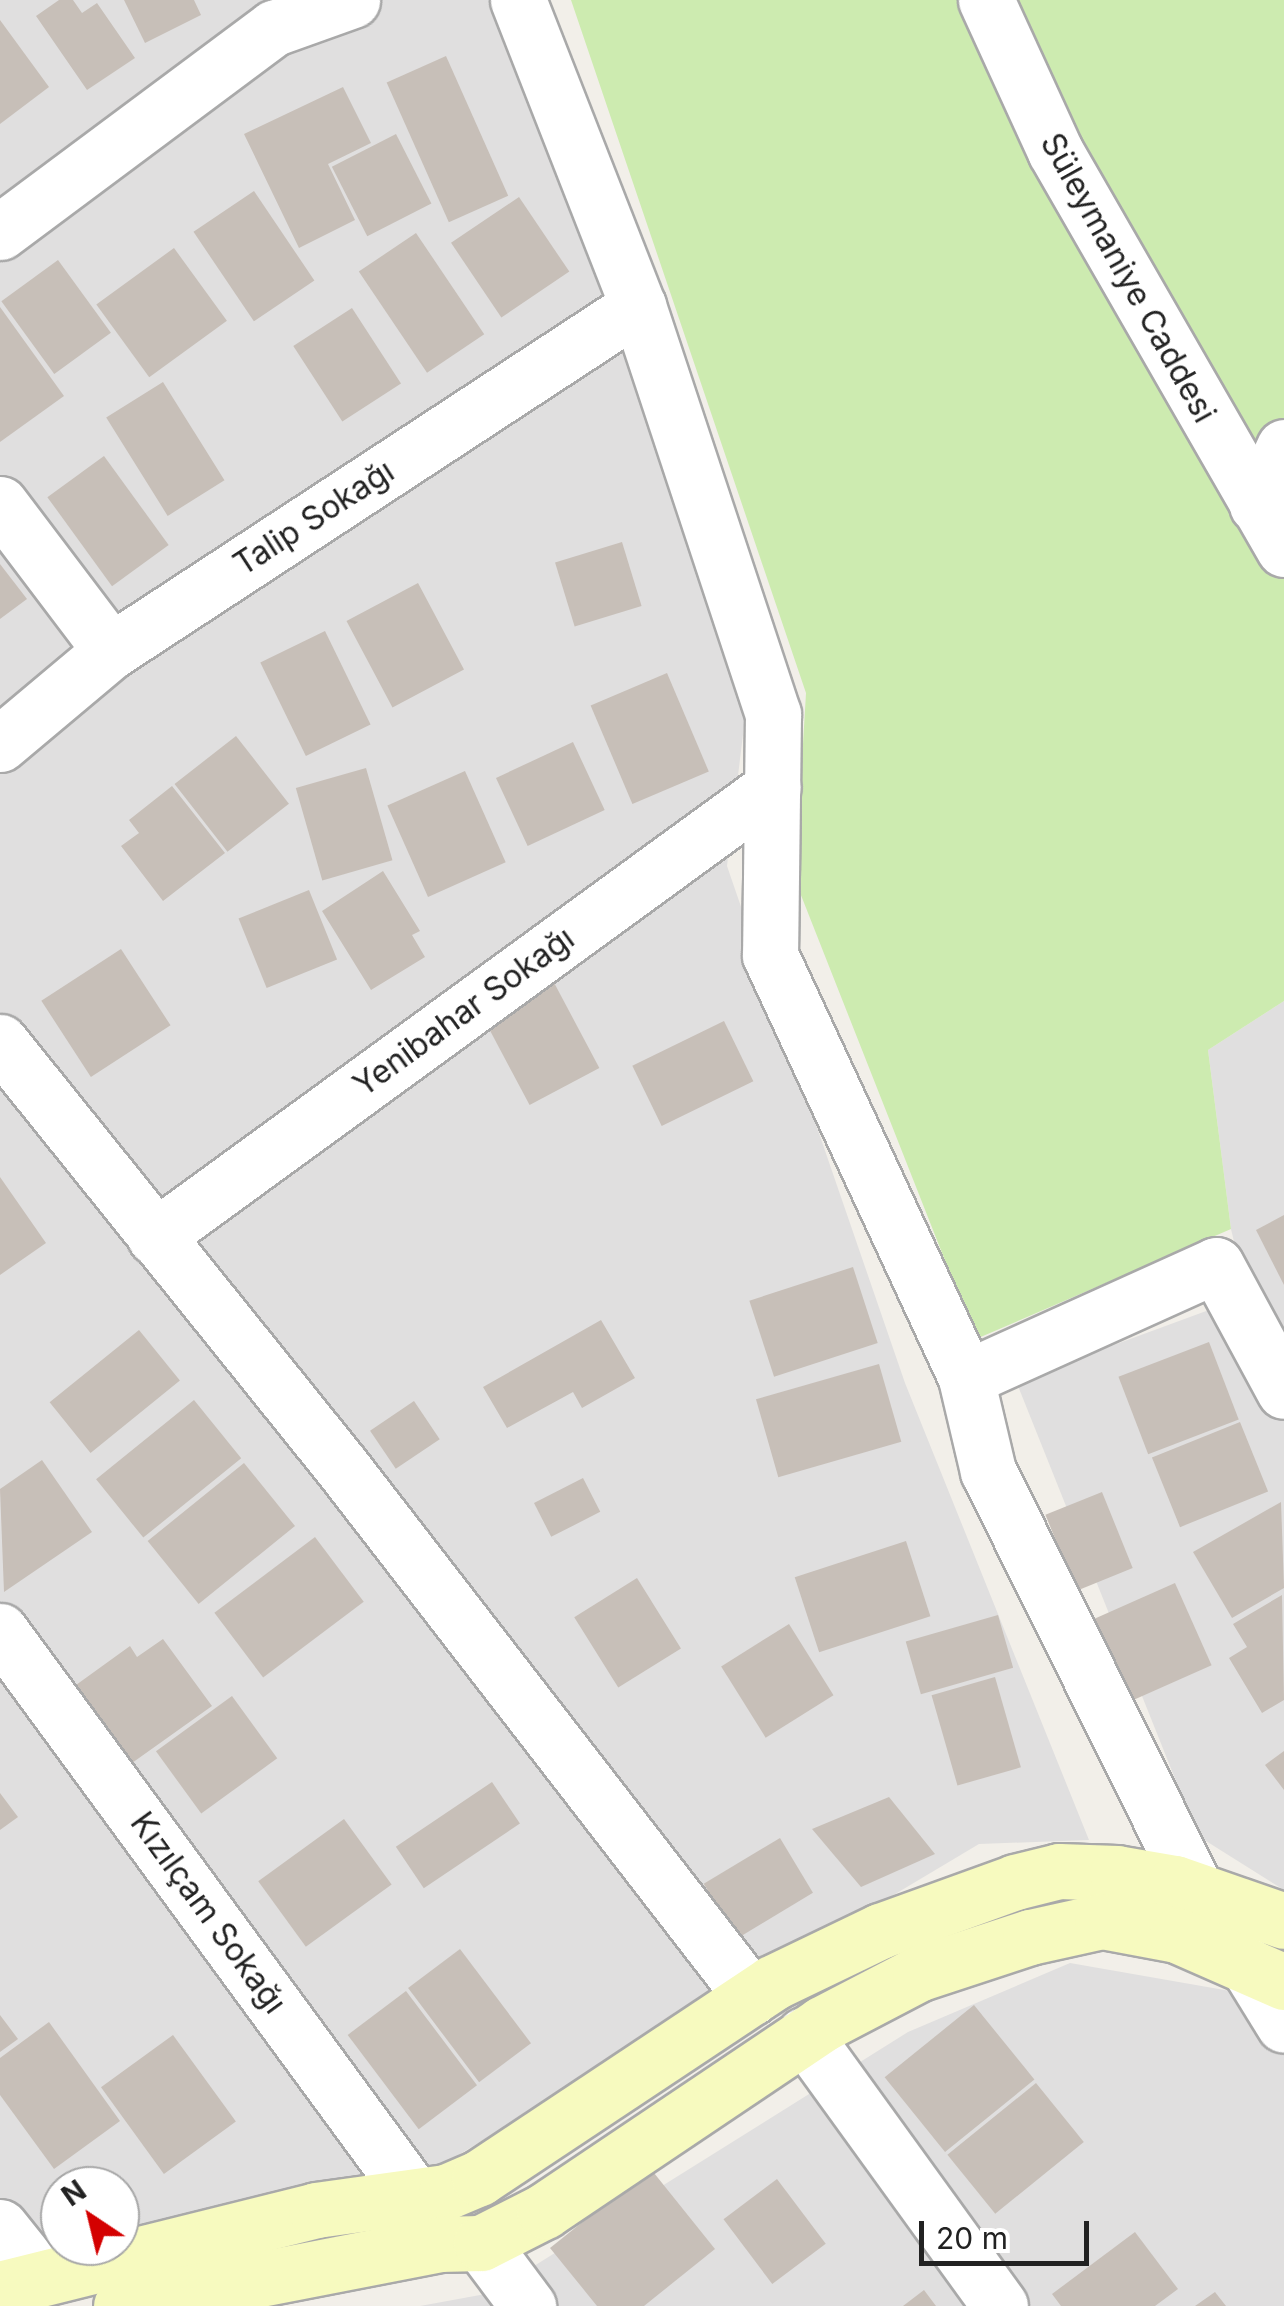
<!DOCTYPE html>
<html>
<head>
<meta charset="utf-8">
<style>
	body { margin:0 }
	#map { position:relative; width:1284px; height:2306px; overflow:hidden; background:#f2efe9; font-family:Inter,sans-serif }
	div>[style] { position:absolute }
	.residential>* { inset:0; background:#e0dfdf }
	.grass>* { inset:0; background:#cdebb0 }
	.building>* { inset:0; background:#c7bfb8; transform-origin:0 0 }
	.roads { filter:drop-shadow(2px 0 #a9a9a9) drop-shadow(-2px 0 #a9a9a9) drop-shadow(0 2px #a9a9a9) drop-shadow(0 -2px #a9a9a9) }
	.street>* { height:55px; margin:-27.5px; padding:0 27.5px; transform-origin:27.5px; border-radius:27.5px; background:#fff }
	.secondary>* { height:55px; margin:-27.5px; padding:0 27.5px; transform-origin:27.5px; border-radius:27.5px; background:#f7fabf }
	span { translate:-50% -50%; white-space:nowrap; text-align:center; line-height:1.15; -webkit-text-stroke:8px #fff; paint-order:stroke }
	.street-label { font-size:32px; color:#222 }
	.north { position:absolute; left:40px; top:2166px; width:100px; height:100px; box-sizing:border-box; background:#fff; border:2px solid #a7a7a7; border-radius:50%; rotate:325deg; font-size:28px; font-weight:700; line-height:40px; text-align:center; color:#222 }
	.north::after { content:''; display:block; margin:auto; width:35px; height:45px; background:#d40000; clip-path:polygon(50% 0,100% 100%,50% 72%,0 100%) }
	.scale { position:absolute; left:919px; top:2221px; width:170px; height:45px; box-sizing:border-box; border:5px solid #222; border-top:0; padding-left:12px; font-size:30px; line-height:35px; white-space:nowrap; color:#222; -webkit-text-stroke:8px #fff; paint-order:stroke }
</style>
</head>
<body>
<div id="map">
	<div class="residential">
		<div style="clip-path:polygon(0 0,521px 0,754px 644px,727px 866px,905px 1383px,1089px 1840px,979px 1844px,428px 2173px,120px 2240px,120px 2186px,60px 2186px,60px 2246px,0 2266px)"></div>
		<div style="clip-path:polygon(1284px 1001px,1284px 1890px,1198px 1836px,1016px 1381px,1247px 1296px,1231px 1229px,1208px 1050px)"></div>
		<div style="clip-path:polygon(1070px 1963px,1253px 1995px,1284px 2013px,1284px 2306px,420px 2306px,491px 2293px,908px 2032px)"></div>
	</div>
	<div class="grass">
		<div style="clip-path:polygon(571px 0,1284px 0,1284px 1001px,1208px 1050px,1231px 1229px,976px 1339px,795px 880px,806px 693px)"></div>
	</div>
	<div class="building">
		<div style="clip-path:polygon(59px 0,73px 0,82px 13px,97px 3px,135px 58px,87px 90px,36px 16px)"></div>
		<div style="clip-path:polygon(124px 0,194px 0,201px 15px,145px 43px)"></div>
		<div style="clip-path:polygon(0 20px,49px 87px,0 124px)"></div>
		<div style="left:446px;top:56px;width:153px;height:65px;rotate:66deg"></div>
		<div style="clip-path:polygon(343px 87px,371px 143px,328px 164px,355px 220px,299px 248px,244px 134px)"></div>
		<div style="left:396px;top:134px;width:78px;height:72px;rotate:63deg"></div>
		<div style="left:254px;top:191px;width:108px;height:73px;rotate:56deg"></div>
		<div style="left:519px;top:197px;width:90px;height:82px;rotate:56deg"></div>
		<div style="left:416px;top:233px;width:122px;height:69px;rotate:56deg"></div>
		<div style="left:174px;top:248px;width:90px;height:96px;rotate:54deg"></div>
		<div style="left:58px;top:260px;width:90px;height:70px;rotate:54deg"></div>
		<div style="clip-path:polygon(0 307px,64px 396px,0 442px)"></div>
		<div style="left:352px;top:308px;width:90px;height:70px;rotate:57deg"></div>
		<div style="left:163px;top:382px;width:116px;height:67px;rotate:58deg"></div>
		<div style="left:104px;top:456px;width:110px;height:70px;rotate:54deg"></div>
		<div style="left:622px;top:542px;width:67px;height:70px;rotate:73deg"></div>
		<div style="clip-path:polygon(0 564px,27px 599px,0 619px)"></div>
		<div style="left:418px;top:583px;width:98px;height:81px;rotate:62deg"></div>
		<div style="left:325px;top:631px;width:104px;height:72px;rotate:64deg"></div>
		<div style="left:667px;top:673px;width:107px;height:83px;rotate:67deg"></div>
		<div style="left:236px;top:736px;width:86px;height:78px;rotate:52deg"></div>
		<div style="left:573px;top:742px;width:75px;height:85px;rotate:65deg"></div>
		<div style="left:366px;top:768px;width:96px;height:73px;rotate:74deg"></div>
		<div style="left:465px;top:771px;width:100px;height:85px;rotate:66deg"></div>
		<div style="clip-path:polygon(172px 786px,225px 853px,163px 901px,121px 846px,139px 833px,129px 820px)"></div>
		<div style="clip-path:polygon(383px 871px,420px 931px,412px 935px,425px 957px,371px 990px,322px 911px)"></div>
		<div style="left:309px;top:890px;width:75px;height:76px;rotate:68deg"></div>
		<div style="left:121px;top:949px;width:91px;height:95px;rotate:57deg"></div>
		<div style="left:551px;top:977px;width:103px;height:79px;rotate:62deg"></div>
		<div style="left:724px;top:1021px;width:67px;height:102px;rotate:64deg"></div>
		<div style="clip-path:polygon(0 1177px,46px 1243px,0 1275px)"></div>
		<div style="clip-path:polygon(1284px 1215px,1284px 1285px,1256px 1230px)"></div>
		<div style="left:853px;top:1267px;width:80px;height:109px;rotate:72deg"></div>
		<div style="clip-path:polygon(601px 1320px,635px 1378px,582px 1408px,573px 1392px,507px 1428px,483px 1387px)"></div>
		<div style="left:139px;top:1330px;width:65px;height:115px;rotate:51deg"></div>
		<div style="left:1209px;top:1342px;width:83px;height:97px;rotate:69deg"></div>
		<div style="left:879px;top:1364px;width:81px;height:128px;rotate:74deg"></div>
		<div style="left:194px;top:1400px;width:75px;height:126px;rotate:51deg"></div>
		<div style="left:414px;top:1401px;width:46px;height:53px;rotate:56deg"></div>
		<div style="left:1240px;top:1422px;width:75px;height:95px;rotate:68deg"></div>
		<div style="clip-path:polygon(42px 1460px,92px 1532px,4px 1592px,0 1489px)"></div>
		<div style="left:244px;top:1463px;width:81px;height:124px;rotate:51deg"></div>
		<div style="left:583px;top:1478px;width:38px;height:55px;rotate:63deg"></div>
		<div style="left:1102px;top:1492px;width:82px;height:61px;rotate:68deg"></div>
		<div style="clip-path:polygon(1281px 1502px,1284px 1588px,1232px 1618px,1193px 1552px)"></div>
		<div style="left:315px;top:1537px;width:81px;height:126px;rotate:53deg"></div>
		<div style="left:906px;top:1541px;width:79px;height:117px;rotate:72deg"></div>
		<div style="left:637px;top:1578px;width:83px;height:74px;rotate:58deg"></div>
		<div style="left:1175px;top:1583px;width:90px;height:98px;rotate:66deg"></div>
		<div style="clip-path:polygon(1282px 1595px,1284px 1700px,1262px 1713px,1229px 1658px,1247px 1647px,1233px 1624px)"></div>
		<div style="left:998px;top:1615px;width:55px;height:96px;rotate:74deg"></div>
		<div style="left:789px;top:1624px;width:84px;height:80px;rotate:58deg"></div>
		<div style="clip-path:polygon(163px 1639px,212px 1706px,132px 1763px,76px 1685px,130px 1646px,137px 1657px)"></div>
		<div style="left:995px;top:1677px;width:94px;height:66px;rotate:74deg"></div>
		<div style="left:232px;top:1696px;width:77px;height:94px;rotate:54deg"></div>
		<div style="clip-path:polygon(1284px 1751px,1284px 1790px,1265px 1765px)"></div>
		<div style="left:492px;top:1782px;width:50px;height:116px;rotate:56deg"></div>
		<div style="clip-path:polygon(0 1793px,18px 1817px,0 1830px)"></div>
		<div style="clip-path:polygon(889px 1797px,935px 1854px,861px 1887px,812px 1829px)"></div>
		<div style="left:344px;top:1819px;width:81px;height:106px;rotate:54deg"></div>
		<div style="left:780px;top:1838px;width:64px;height:89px;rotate:59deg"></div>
		<div style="left:460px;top:1949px;width:118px;height:65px;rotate:53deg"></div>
		<div style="left:406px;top:1991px;width:118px;height:73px;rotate:53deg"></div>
		<div style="left:974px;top:2005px;width:96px;height:115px;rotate:51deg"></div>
		<div style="clip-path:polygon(0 2015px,18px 2039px,0 2052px)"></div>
		<div style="clip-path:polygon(49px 2022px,120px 2121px,54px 2169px,0 2095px,0 2058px)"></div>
		<div style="left:173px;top:2035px;width:107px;height:89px;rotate:54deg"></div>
		<div style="left:1036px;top:2083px;width:76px;height:114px;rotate:51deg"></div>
		<div style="clip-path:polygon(650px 2168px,715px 2249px,644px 2306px,597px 2306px,550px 2248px)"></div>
		<div style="left:777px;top:2179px;width:81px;height:67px;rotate:53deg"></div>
		<div style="clip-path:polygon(1135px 2232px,1178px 2289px,1155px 2306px,1061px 2306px,1052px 2294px)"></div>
		<div style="clip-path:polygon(924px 2290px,936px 2306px,903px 2306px)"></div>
		<div style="clip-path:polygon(1215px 2292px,1226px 2306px,1195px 2306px)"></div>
	</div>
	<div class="roads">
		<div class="street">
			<div style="left:518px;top:0;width:329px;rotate:68.6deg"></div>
			<div style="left:638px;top:306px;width:430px;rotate:71.7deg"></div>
			<div style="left:773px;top:714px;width:241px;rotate:90.7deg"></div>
			<div style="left:770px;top:955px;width:466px;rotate:65.1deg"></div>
			<div style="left:966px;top:1378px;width:96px;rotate:76.7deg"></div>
			<div style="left:988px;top:1471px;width:468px;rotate:63.6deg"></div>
			<div style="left:986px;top:0;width:166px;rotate:65.4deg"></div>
			<div style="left:1055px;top:151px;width:459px;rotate:60.1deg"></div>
			<div style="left:0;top:232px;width:342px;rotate:-36.7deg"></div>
			<div style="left:274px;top:28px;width:83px;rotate:-19.7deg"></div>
			<div style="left:0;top:504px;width:184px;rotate:52.9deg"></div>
			<div style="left:1257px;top:505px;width:64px;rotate:-65deg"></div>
			<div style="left:0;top:744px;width:145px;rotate:-40deg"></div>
			<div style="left:111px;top:651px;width:630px;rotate:-33.21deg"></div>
			<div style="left:0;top:1042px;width:546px;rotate:51.18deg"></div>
			<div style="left:342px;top:1467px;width:670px;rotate:52.28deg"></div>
			<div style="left:155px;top:1237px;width:764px;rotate:-36.06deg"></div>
			<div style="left:966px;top:1378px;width:274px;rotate:-24.3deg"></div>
			<div style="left:1216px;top:1265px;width:143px;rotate:61.6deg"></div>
			<div style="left:0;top:1631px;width:702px;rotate:53.75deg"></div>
			<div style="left:1247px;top:1965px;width:70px;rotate:58.3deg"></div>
			<div style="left:804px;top:2035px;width:334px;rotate:54.1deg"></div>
			<div style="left:0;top:2227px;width:64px;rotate:51.3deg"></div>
			<div style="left:481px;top:2243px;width:79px;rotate:53.3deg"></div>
		</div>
		<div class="secondary">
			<div style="left:0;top:2289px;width:326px;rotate:-14deg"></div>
			<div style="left:316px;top:2210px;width:131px;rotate:-7.9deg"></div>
			<div style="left:446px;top:2192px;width:36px;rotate:-23deg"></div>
			<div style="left:479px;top:2178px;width:352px;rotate:-33.6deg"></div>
			<div style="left:772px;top:1983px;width:120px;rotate:-25.7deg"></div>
			<div style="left:880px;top:1931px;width:144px;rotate:-19.9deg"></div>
			<div style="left:1015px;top:1882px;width:45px;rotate:-14deg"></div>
			<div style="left:1059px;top:1871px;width:58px;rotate:2deg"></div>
			<div style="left:1117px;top:1873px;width:59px;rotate:9.8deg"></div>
			<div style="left:1175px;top:1883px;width:115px;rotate:19.2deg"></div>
			<div style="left:121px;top:2306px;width:324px;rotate:-11deg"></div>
			<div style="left:439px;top:2244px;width:42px;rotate:-1.4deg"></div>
			<div style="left:481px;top:2243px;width:71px;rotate:-26.9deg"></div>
			<div style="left:544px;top:2211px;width:335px;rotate:-33.9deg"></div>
			<div style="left:822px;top:2024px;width:110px;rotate:-27.5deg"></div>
			<div style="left:920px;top:1973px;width:116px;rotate:-18.1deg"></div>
			<div style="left:1030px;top:1937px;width:74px;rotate:-12.5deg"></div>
			<div style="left:1102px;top:1921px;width:76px;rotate:10.6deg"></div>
			<div style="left:1177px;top:1935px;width:117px;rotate:23.7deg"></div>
		</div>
	</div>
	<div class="street-label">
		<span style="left:1128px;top:278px;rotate:61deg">Süleymaniye Caddesi</span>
		<span style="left:314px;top:518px;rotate:-33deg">Talip Sokağı</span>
		<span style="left:464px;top:1012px;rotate:-36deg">Yenibahar Sokağı</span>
		<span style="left:208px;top:1913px;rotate:54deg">Kızılçam Sokağı</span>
	</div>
	<div class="north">N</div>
	<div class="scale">20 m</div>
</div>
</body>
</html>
